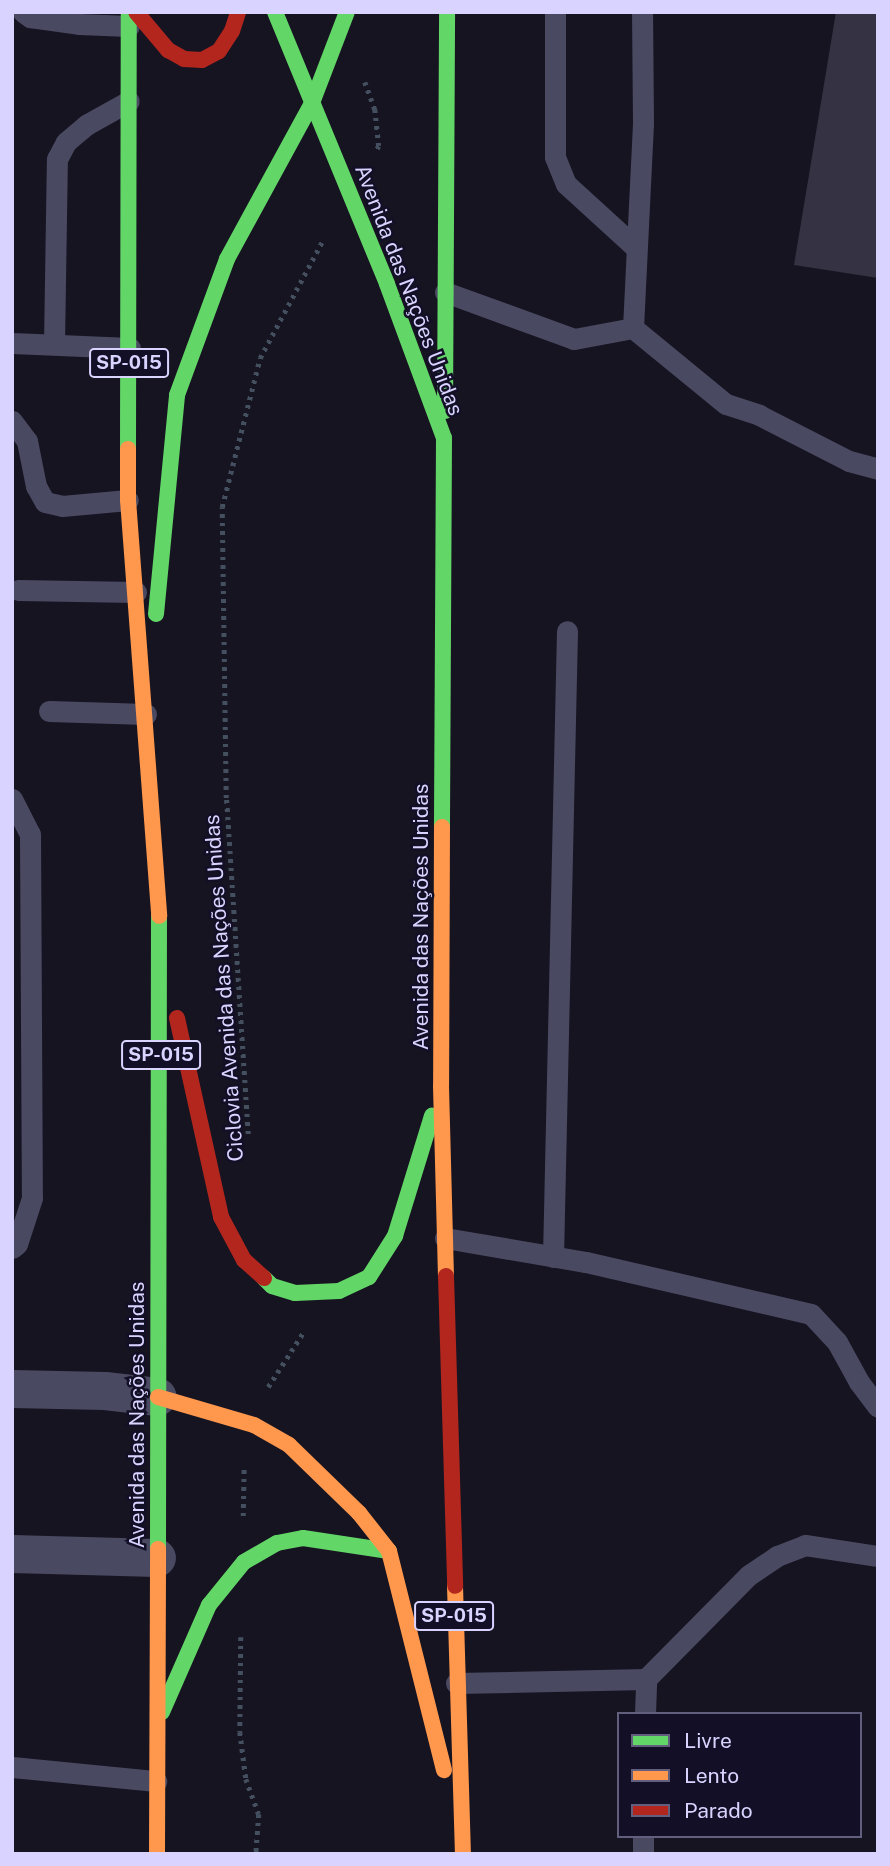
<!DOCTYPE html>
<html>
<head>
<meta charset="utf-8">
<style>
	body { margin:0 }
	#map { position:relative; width:890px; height:1866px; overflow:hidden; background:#161421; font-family:"Public Sans",sans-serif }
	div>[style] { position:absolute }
	.building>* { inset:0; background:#343243 }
	.path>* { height:4.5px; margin-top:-2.25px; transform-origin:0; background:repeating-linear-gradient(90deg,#44505f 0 3.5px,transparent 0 8.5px) }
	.lane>* { height:21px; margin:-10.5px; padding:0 10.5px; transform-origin:10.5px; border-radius:10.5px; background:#4a4962 }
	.street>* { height:38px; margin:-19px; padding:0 19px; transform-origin:19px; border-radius:19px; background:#4a4962 }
	.fast>* { height:16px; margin:-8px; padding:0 8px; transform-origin:8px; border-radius:8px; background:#63d668 }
	.slow>* { height:16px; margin:-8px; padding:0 8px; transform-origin:8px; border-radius:8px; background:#ff974d }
	.jam>* { height:16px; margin:-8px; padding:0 8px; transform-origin:8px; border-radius:8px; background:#b3261e }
	span { translate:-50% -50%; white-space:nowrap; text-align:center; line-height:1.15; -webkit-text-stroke:5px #130f26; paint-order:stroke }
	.shield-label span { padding:2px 5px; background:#130f26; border:2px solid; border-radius:5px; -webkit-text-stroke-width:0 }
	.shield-label { font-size:19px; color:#d9d4ff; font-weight:700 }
	.street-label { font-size:21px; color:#d9d4ff }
	.frame { position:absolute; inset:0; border:14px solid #d9d4ff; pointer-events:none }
	.legend { position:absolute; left:617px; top:1712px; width:245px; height:126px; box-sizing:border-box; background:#130f26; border:2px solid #625e7d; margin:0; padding:9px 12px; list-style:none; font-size:21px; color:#d9d4ff }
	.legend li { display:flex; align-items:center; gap:14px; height:35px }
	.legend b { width:35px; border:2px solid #625e7d }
</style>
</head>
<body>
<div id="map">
	<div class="building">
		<div style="clip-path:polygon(836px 12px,878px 12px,878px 278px,794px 265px)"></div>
	</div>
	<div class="path">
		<div style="left:365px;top:82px;width:29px;rotate:70deg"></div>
		<div style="left:375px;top:109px;width:37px;rotate:84deg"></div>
		<div style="left:379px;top:146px;width:6px;rotate:121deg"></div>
		<div style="left:248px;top:1134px;width:337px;rotate:-93.7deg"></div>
		<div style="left:226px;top:798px;width:291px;rotate:-90.8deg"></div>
		<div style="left:222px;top:507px;width:154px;rotate:-75.7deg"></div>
		<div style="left:260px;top:358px;width:134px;rotate:-61.9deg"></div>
		<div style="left:268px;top:1387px;width:64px;rotate:-57.1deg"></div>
		<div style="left:243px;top:1516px;width:50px;rotate:-88.9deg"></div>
		<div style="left:241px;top:1637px;width:95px;rotate:90.6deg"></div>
		<div style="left:240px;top:1732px;width:47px;rotate:82.7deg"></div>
		<div style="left:246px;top:1779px;width:37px;rotate:70deg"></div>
		<div style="left:259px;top:1814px;width:40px;rotate:94.3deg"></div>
	</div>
	<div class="lane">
		<div style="left:23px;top:12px;width:9px;rotate:36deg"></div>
		<div style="left:30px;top:17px;width:49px;rotate:8.1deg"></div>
		<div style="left:79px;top:24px;width:50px;rotate:2.3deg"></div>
		<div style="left:555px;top:12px;width:145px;rotate:90deg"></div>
		<div style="left:555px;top:157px;width:29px;rotate:68deg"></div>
		<div style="left:566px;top:184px;width:95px;rotate:42.4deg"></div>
		<div style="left:445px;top:292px;width:137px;rotate:20deg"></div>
		<div style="left:574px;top:339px;width:60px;rotate:-10.6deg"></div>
		<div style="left:633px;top:328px;width:120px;rotate:39.3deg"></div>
		<div style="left:726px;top:404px;width:35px;rotate:18deg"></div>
		<div style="left:759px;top:415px;width:101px;rotate:27.1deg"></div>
		<div style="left:849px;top:461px;width:30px;rotate:15deg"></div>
		<div style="left:633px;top:328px;width:205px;rotate:-87.2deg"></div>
		<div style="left:643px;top:123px;width:111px;rotate:-90.5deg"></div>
		<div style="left:12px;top:343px;width:118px;rotate:2.4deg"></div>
		<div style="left:54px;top:344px;width:185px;rotate:-89.1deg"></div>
		<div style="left:57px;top:159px;width:19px;rotate:-62deg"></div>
		<div style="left:66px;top:142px;width:26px;rotate:-40deg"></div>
		<div style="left:86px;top:125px;width:49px;rotate:-29.2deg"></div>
		<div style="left:12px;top:421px;width:25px;rotate:53deg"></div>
		<div style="left:27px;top:441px;width:46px;rotate:78.7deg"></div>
		<div style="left:36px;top:486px;width:18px;rotate:61deg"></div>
		<div style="left:45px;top:502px;width:17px;rotate:13deg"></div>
		<div style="left:62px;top:506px;width:66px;rotate:-5.2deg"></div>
		<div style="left:18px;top:590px;width:118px;rotate:1deg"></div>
		<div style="left:49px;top:711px;width:97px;rotate:1.8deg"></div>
		<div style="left:12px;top:799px;width:39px;rotate:63deg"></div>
		<div style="left:30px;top:834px;width:364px;rotate:89.7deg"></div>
		<div style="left:32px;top:1198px;width:48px;rotate:108.1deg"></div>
		<div style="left:17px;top:1244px;width:6px;rotate:141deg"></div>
		<div style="left:445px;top:1238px;width:143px;rotate:9.7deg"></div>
		<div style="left:586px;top:1262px;width:231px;rotate:13deg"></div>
		<div style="left:811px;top:1314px;width:38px;rotate:47deg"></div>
		<div style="left:837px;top:1342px;width:46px;rotate:61.2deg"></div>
		<div style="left:859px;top:1382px;width:31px;rotate:53deg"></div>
		<div style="left:553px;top:1257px;width:626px;rotate:-88.72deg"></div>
		<div style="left:456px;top:1683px;width:190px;rotate:-1.2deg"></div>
		<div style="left:646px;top:1679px;width:146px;rotate:-45.3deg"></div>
		<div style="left:749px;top:1575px;width:34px;rotate:-34deg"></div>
		<div style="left:777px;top:1556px;width:30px;rotate:-21deg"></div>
		<div style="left:805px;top:1545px;width:74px;rotate:8.6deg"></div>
		<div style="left:645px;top:1714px;width:35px;rotate:-88deg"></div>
		<div style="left:12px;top:1767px;width:145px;rotate:5.6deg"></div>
		<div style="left:643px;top:1854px;width:18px;rotate:-90deg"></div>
	</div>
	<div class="street">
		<div style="left:12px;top:1389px;width:93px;rotate:1.2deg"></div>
		<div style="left:105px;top:1391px;width:53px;rotate:6.5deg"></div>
		<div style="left:12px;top:1554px;width:145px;rotate:1.6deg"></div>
	</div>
	<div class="fast">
		<div style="left:275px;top:12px;width:294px;rotate:67.6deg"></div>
		<div style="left:387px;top:284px;width:164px;rotate:69.7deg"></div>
		<div style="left:444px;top:438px;width:389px;rotate:90.3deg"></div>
		<div style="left:445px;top:411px;width:399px;rotate:-89.7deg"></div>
		<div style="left:128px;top:449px;width:437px;rotate:-89.9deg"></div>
		<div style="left:156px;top:614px;width:220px;rotate:-84.5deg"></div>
		<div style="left:177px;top:395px;width:145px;rotate:-69.8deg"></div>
		<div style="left:227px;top:259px;width:178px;rotate:-61.4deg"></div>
		<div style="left:312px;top:103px;width:97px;rotate:-69deg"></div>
		<div style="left:264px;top:1278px;width:11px;rotate:45deg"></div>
		<div style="left:272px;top:1286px;width:24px;rotate:17deg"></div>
		<div style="left:295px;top:1293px;width:44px;rotate:-2.6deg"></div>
		<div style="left:339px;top:1291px;width:33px;rotate:-25deg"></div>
		<div style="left:369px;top:1277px;width:49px;rotate:-57.6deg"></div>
		<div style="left:395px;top:1236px;width:126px;rotate:-72.9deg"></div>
		<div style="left:158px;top:1549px;width:633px;rotate:-89.91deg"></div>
		<div style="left:162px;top:1712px;width:117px;rotate:-66.3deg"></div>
		<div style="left:209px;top:1605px;width:55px;rotate:-50.9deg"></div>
		<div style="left:244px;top:1562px;width:38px;rotate:-30deg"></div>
		<div style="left:277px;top:1543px;width:26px;rotate:-11deg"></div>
		<div style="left:303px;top:1538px;width:87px;rotate:8.6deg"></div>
	</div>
	<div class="slow">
		<div style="left:128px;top:449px;width:51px;rotate:90deg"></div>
		<div style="left:128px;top:500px;width:417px;rotate:85.7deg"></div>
		<div style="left:442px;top:827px;width:259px;rotate:90.2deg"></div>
		<div style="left:441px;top:1086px;width:190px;rotate:88.5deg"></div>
		<div style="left:158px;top:1397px;width:100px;rotate:16.3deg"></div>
		<div style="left:254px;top:1425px;width:40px;rotate:29.7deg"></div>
		<div style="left:289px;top:1445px;width:98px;rotate:44.2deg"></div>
		<div style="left:359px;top:1513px;width:48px;rotate:51.7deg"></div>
		<div style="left:389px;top:1551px;width:226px;rotate:75.9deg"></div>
		<div style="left:455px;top:1586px;width:268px;rotate:88.3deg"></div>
		<div style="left:157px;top:1854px;width:305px;rotate:-89.8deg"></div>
	</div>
	<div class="jam">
		<div style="left:136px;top:12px;width:50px;rotate:49.9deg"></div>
		<div style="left:168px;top:50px;width:18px;rotate:29deg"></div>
		<div style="left:184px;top:59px;width:18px;rotate:3deg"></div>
		<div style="left:202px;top:60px;width:19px;rotate:-28deg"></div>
		<div style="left:219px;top:51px;width:24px;rotate:-57deg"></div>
		<div style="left:232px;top:31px;width:20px;rotate:-72deg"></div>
		<div style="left:177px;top:1018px;width:204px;rotate:77.5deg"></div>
		<div style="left:221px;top:1217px;width:49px;rotate:61.9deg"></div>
		<div style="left:244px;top:1260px;width:27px;rotate:42deg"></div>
		<div style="left:446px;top:1276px;width:310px;rotate:88.3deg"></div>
	</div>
	<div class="shield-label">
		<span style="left:129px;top:363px">SP-015</span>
		<span style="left:161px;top:1055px">SP-015</span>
		<span style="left:454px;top:1616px">SP-015</span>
	</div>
	<div class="street-label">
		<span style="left:409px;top:290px;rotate:69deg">Avenida das Nações Unidas</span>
		<span style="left:421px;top:917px;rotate:-90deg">Avenida das Nações Unidas</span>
		<span style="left:224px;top:988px;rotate:-94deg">Ciclovia Avenida das Nações Unidas</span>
		<span style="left:137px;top:1415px;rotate:-90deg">Avenida das Nações Unidas</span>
	</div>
	<div class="frame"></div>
	<ul class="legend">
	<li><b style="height:9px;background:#63d668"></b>Livre</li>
	<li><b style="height:9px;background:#ff974d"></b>Lento</li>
	<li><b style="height:9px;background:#b3261e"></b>Parado</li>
	</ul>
</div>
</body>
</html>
